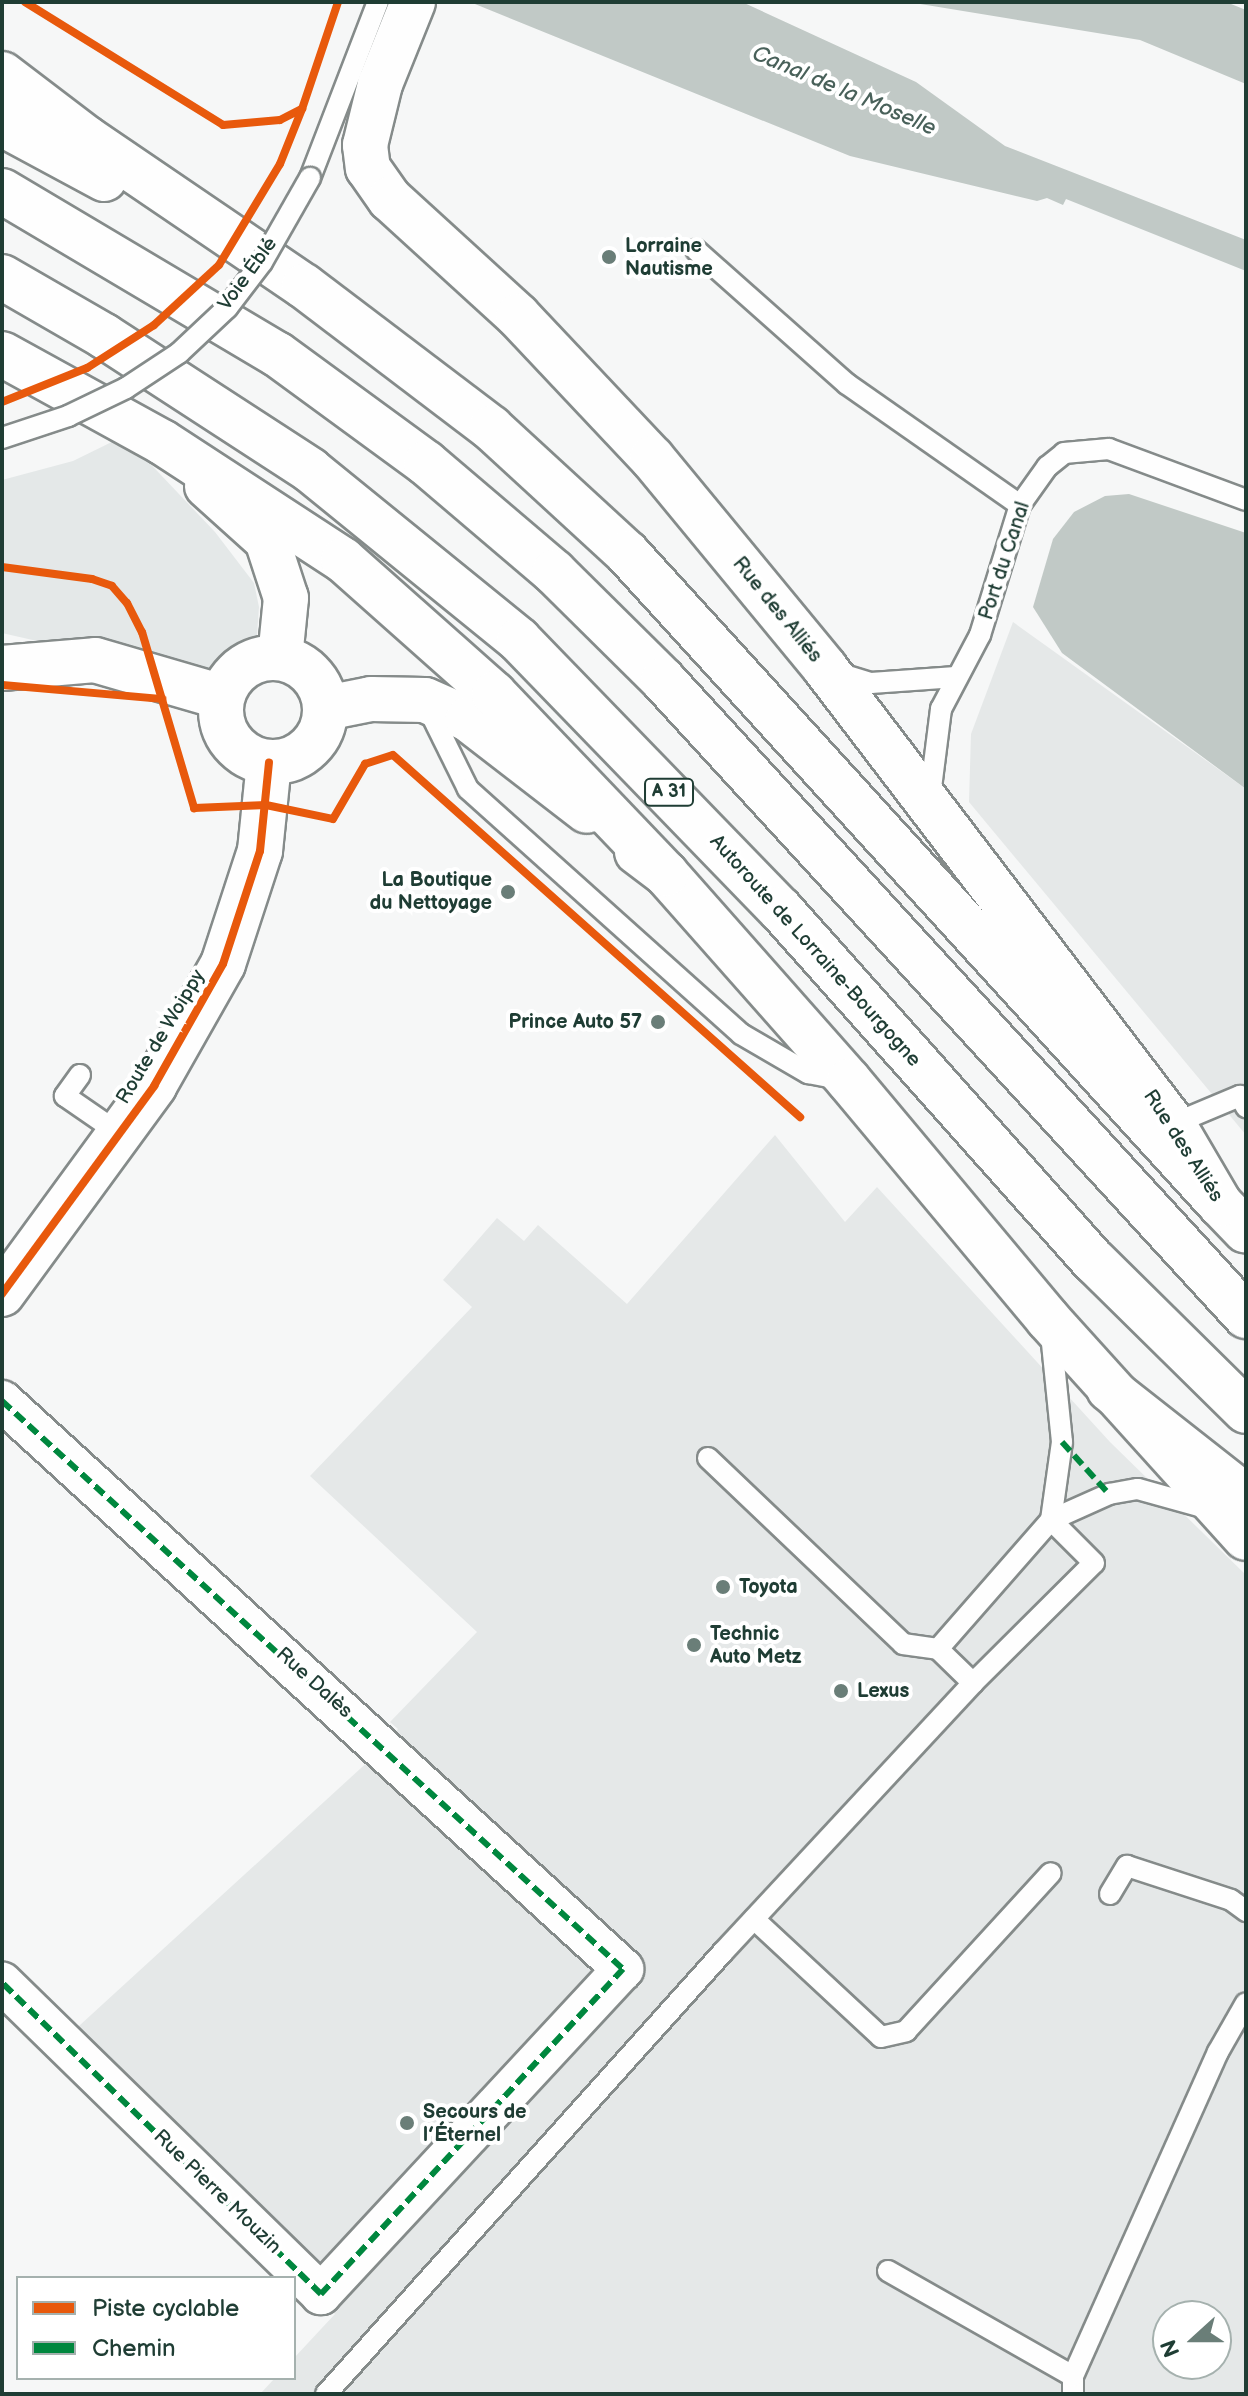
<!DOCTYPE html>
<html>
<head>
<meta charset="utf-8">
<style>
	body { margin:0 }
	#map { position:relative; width:1248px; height:2396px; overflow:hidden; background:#f6f7f7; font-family:"Balsamiq Sans",sans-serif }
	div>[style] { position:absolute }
	.built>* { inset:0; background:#e5e8e8 }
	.green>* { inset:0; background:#e4e8e8 }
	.water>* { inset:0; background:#c1c9c6 }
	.roads { filter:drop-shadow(2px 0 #858b8a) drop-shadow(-2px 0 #858b8a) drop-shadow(0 2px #858b8a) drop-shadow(0 -2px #858b8a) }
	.service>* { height:20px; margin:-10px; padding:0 10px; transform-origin:10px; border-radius:10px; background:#fefefe }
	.minor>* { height:40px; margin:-20px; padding:0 20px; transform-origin:20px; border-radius:20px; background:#fefefe }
	.secondary>* { height:44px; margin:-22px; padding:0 22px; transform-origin:22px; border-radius:22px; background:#fefefe }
	.secondary>.ring { margin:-22px; padding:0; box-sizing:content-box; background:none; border:44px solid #fefefe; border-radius:50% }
	.motorway>* { height:44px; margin:-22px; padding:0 22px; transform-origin:22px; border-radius:22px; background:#fefefe }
	.bridges { filter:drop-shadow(2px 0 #858b8a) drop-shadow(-2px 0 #858b8a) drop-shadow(0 2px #858b8a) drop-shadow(0 -2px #858b8a) }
	.service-bridge>* { height:20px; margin:-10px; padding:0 10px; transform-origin:10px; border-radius:10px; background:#fefefe }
	.quiet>* { height:6px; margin-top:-3px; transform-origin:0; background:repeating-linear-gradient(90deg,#00873e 0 12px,transparent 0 18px) }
	.cycleway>* { height:8px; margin:-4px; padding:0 4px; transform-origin:4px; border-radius:4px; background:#e8590c }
	.dots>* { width:22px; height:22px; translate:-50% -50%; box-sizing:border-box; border:4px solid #fff; border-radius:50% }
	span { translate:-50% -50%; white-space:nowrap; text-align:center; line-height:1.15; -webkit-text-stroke:8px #fff; paint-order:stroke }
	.shield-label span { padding:2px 6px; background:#fff; border:2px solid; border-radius:6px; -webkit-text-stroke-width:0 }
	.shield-label { font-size:18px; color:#1f3d34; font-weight:700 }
	.poi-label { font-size:20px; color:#1f3d34; font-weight:700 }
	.left { translate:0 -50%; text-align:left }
	.right { translate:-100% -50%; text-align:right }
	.street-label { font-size:20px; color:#1f3d34 }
	.water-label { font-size:22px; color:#49615a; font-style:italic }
	.frame { position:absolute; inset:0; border:4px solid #1f3d34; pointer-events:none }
	.legend { position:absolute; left:16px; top:2276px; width:280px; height:104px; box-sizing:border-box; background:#fff; border:2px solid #a5b1ae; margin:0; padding:10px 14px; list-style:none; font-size:24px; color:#1f3d34 }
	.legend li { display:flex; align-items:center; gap:16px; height:40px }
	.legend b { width:40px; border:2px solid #a5b1ae }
	.north { position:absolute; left:1152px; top:2300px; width:80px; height:80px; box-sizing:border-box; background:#fff; border:2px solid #a5b1ae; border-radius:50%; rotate:249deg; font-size:22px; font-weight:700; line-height:32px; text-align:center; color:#1f3d34 }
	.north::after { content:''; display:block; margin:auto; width:28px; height:36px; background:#6a7e78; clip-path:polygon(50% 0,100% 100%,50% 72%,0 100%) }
</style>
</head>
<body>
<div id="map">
	<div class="built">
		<div style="clip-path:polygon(1013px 622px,1246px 789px,1246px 1135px,969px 802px,971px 734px)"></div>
		<div style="clip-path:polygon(evenodd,775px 1135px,845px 1222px,877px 1187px,1110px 1442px,1246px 1575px,1246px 2394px,260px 2394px,275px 2378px,294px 2378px,294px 2358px,335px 2314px,68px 2036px,384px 1747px,398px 1729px,390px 1722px,477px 1632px,310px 1476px,472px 1307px,443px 1280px,497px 1218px,524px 1241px,538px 1225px,627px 1304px,775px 1135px,1168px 2316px,1216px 2316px,1216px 2364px,1168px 2364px,1168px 2316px)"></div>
	</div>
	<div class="green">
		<div style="clip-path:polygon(124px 436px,215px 532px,254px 583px,259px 607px,255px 663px,225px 670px,202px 690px,107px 657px,2px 633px,2px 480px,73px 461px)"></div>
	</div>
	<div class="water">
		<div style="clip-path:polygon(470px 2px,742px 2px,916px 82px,1005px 146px,1246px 240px,1246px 271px,1066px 199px,1063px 205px,1047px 198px,1037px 201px,850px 156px)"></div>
		<div style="clip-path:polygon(908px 2px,1226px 2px,1246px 10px,1246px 84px,1140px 40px)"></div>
		<div style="clip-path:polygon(1129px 494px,1246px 533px,1246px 789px,1062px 653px,1033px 607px,1053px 539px,1074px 512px,1105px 496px)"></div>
	</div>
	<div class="roads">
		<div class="service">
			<div style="left:310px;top:178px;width:189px;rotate:-68.9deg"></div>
			<div style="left:696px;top:250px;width:202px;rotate:41.6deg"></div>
			<div style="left:847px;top:384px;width:211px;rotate:35deg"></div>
			<div style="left:838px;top:673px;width:34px;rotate:17deg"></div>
			<div style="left:871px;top:683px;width:85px;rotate:-4deg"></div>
			<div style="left:428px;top:708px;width:90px;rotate:63.7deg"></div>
			<div style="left:468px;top:789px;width:367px;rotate:41.9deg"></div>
			<div style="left:741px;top:1034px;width:78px;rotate:30.2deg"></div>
			<div style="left:808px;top:1073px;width:33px;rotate:11deg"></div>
			<div style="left:930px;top:796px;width:88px;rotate:-82.8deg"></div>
			<div style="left:941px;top:709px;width:84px;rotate:-62.2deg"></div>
			<div style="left:980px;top:635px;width:136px;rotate:-72.9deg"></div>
			<div style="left:1020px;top:505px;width:47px;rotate:-54.6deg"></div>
			<div style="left:1047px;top:467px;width:22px;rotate:-39deg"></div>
			<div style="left:1064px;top:453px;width:45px;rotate:-5.1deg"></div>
			<div style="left:1109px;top:449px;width:146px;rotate:20.4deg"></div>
			<div style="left:80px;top:1075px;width:26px;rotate:126deg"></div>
			<div style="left:65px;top:1096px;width:67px;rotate:34.6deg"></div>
			<div style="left:1173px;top:1124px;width:73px;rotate:-22.7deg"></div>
			<div style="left:1240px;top:1096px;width:13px;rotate:61deg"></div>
			<div style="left:708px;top:1458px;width:269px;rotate:43.6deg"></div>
			<div style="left:903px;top:1644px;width:35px;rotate:8deg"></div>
			<div style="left:1051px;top:1520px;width:64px;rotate:-24.1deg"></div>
			<div style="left:1109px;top:1494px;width:29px;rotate:-10deg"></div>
			<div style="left:1138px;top:1489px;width:71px;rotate:15.6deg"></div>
			<div style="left:973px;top:1683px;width:49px;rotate:-135.8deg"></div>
			<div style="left:938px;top:1649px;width:171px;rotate:-48.8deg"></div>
			<div style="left:1051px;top:1520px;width:79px;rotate:-82deg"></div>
			<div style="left:1062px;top:1442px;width:109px;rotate:-95.8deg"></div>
			<div style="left:1110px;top:1894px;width:33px;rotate:-59deg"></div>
			<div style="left:1127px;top:1866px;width:109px;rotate:18.1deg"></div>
			<div style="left:1231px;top:1900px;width:19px;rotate:36deg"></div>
			<div style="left:754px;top:1919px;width:173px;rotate:42.9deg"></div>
			<div style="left:881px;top:2037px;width:26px;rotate:-13deg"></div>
			<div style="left:906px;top:2031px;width:214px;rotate:-47.5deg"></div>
			<div style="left:888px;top:2271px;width:213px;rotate:29.6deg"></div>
			<div style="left:326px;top:2394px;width:594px;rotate:-48.07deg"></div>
			<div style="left:723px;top:1952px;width:367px;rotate:-47.1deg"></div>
			<div style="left:973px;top:1683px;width:170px;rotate:-44.8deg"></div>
			<div style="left:1094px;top:1563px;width:61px;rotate:-135deg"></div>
			<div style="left:1073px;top:2394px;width:18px;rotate:-90deg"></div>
			<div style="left:1073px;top:2376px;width:355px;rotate:-65.9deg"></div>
			<div style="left:1218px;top:2052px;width:56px;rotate:-60.3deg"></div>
		</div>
		<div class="minor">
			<div style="left:2px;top:1401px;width:842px;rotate:42.45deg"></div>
			<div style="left:623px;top:1969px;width:444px;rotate:132.9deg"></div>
			<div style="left:321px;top:2294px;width:446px;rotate:-135.7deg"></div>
		</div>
		<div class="secondary">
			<div style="left:413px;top:2px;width:88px;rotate:111.9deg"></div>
			<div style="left:380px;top:84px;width:63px;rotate:103.8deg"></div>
			<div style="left:365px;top:145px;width:23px;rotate:83deg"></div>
			<div style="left:368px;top:168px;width:38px;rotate:55deg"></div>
			<div style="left:390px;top:199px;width:173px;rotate:42.4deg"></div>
			<div style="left:518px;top:316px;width:195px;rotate:46.7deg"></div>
			<div style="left:652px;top:458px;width:272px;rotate:50.5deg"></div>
			<div style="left:825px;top:668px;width:574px;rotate:52.65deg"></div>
			<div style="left:1173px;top:1124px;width:93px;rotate:59.6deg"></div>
			<div style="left:1220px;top:1204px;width:37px;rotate:46deg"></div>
			<div style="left:207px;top:486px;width:81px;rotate:42deg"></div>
			<div style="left:267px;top:540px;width:61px;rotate:71.9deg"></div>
			<div style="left:286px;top:598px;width:60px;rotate:95.7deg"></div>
			<div class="ring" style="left:221px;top:658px;width:60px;height:60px"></div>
			<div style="left:2px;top:668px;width:93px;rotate:-4.9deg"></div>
			<div style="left:95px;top:660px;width:132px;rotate:16.2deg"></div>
			<div style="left:326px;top:708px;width:46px;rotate:-11.3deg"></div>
			<div style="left:371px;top:699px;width:54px;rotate:1.1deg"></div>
			<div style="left:425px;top:700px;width:47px;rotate:23.8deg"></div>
			<div style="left:468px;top:719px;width:150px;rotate:37.7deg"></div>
			<div style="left:637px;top:852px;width:36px;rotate:37deg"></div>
			<div style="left:666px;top:874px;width:276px;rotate:48.5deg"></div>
			<div style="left:849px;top:1081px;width:310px;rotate:50.1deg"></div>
			<div style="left:1048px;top:1319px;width:295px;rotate:47.9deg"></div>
			<div style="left:2px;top:1294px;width:258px;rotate:-53.8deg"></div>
			<div style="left:154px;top:1086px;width:140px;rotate:-60.5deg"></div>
			<div style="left:223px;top:964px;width:119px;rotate:-71.9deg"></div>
			<div style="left:260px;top:851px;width:89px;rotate:-84.2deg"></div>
		</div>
		<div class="motorway">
			<div style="left:2px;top:74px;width:106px;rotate:37.3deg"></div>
			<div style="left:86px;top:138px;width:263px;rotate:34.2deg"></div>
			<div style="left:304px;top:286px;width:235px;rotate:37.2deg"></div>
			<div style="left:491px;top:428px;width:185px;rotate:42.6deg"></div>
			<div style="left:627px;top:553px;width:881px;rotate:47.67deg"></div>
			<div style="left:2px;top:124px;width:116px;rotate:28.3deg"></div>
			<div style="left:2px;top:191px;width:320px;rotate:30.7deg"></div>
			<div style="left:277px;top:354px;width:185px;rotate:36.2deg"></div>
			<div style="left:426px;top:463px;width:168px;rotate:40.4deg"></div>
			<div style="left:554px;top:572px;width:153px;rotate:44.7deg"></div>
			<div style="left:663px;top:680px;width:863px;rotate:47.49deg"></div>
			<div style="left:2px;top:277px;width:118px;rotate:30deg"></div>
			<div style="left:104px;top:336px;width:246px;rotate:33deg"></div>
			<div style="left:310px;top:470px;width:269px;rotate:39.1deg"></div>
			<div style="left:519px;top:640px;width:375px;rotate:45.9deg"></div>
			<div style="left:780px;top:909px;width:473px;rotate:48.3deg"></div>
			<div style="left:1095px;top:1262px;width:212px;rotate:44.6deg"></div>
			<div style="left:2px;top:354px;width:183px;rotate:28.8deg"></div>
			<div style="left:162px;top:442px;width:216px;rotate:33.1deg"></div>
			<div style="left:343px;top:560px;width:202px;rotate:41.6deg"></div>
			<div style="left:494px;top:694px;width:249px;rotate:46.3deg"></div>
			<div style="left:1109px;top:1389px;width:174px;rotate:38.2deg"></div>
		</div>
	</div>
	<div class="bridges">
		<div class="service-bridge">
			<div style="left:2px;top:438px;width:70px;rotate:-18.4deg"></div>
			<div style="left:68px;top:416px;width:64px;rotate:-25.8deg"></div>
			<div style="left:126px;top:388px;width:64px;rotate:-33.4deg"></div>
			<div style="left:179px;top:353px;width:66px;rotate:-43.2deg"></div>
			<div style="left:227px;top:308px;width:58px;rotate:-52.7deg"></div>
			<div style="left:262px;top:262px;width:97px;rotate:-60.3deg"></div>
		</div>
	</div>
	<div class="quiet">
		<div style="left:2px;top:1401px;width:842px;rotate:42.45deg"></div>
		<div style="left:623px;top:1969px;width:444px;rotate:132.9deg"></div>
		<div style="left:321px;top:2294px;width:446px;rotate:-135.7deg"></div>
		<div style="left:1062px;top:1442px;width:70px;rotate:47.9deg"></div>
	</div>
	<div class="cycleway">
		<div style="left:25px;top:2px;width:233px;rotate:31.8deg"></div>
		<div style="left:223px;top:125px;width:57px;rotate:-5deg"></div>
		<div style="left:280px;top:120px;width:25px;rotate:-27deg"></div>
		<div style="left:302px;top:109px;width:113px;rotate:-71.4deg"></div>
		<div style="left:2px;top:402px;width:92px;rotate:-21.8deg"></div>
		<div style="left:87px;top:368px;width:80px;rotate:-32.7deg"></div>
		<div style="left:154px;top:325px;width:88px;rotate:-42.7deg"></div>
		<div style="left:219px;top:265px;width:118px;rotate:-58.9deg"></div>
		<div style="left:280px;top:164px;width:59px;rotate:-68.2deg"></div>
		<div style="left:2px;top:567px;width:91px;rotate:7.6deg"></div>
		<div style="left:92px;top:579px;width:21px;rotate:19deg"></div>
		<div style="left:112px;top:586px;width:23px;rotate:49deg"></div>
		<div style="left:127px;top:603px;width:33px;rotate:63deg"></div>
		<div style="left:142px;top:632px;width:184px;rotate:73.5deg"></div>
		<div style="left:194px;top:808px;width:72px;rotate:-2.4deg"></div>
		<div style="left:266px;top:805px;width:68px;rotate:11.8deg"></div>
		<div style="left:333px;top:819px;width:64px;rotate:-59.8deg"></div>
		<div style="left:365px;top:764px;width:29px;rotate:-18deg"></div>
		<div style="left:393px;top:755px;width:545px;rotate:41.65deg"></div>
		<div style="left:2px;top:685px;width:161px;rotate:5deg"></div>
		<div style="left:2px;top:1294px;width:258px;rotate:-53.8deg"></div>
		<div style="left:154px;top:1086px;width:140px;rotate:-60.5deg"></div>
		<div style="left:223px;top:964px;width:119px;rotate:-71.9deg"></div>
		<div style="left:260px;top:851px;width:89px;rotate:-84.2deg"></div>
	</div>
	<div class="dots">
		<div style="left:609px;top:257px;background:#6a7e78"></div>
		<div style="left:508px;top:892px;background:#6a7e78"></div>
		<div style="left:658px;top:1022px;background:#6a7e78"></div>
		<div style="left:723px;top:1587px;background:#6a7e78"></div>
		<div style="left:694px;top:1645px;background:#6a7e78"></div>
		<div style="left:841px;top:1691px;background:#6a7e78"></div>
		<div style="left:407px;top:2123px;background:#6a7e78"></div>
	</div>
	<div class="shield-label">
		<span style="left:669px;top:792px">A 31</span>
	</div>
	<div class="poi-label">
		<span class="left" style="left:625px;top:258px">Lorraine<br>Nautisme</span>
		<span class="right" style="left:492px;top:892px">La Boutique<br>du Nettoyage</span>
		<span class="right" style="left:642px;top:1022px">Prince Auto 57</span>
		<span class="left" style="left:739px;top:1587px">Toyota</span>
		<span class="left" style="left:710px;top:1646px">Technic<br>Auto Metz</span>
		<span class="left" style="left:857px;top:1691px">Lexus</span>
		<span class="left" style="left:423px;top:2124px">Secours de<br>l’Éternel</span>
	</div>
	<div class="street-label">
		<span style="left:248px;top:274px;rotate:-54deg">Voie Éblé</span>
		<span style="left:1005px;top:561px;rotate:-72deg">Port du Canal</span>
		<span style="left:777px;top:610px;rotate:51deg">Rue des Alliés</span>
		<span style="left:815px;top:951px;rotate:48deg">Autoroute de Lorraine-Bourgogne</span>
		<span style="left:161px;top:1037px;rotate:-59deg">Route de Woippy</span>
		<span style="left:1183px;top:1146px;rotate:57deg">Rue des Alliés</span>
		<span style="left:314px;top:1683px;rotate:42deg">Rue Dalès</span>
		<span style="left:217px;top:2192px;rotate:44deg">Rue Pierre Mouzin</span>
	</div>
	<div class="water-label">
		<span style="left:844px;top:91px;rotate:23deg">Canal de la Moselle</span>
	</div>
	<div class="frame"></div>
	<ul class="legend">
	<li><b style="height:10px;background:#e8590c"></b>Piste cyclable</li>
	<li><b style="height:10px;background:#00873e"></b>Chemin</li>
	</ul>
	<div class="north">N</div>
</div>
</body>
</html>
